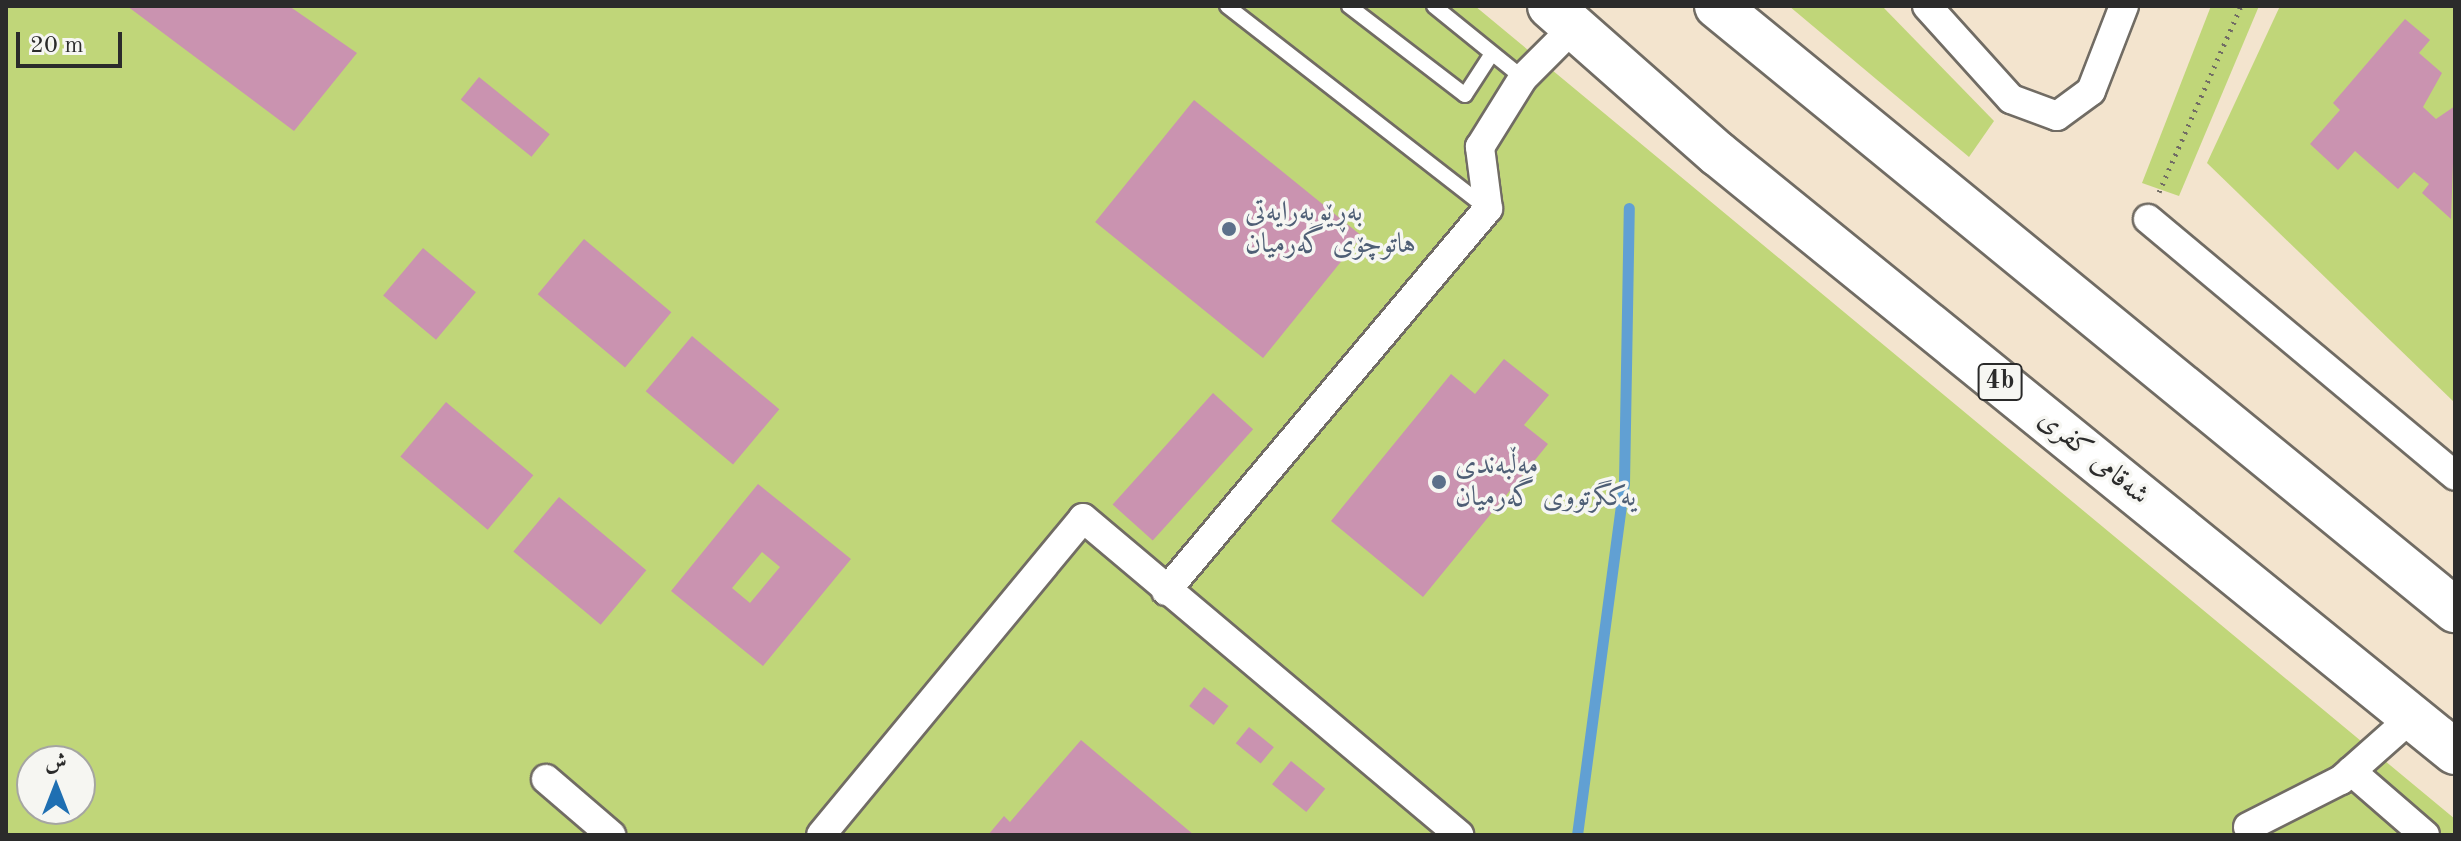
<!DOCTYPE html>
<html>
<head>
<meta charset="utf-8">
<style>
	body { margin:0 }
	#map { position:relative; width:2461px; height:841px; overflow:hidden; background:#f3e4ce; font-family:"Old Standard TT",Amiri,serif }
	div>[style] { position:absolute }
	.green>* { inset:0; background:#c0d679 }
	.stream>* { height:11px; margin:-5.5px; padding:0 5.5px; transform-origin:5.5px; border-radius:5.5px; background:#61a0d3 }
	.building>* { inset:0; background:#ca93b0; transform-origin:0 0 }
	.path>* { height:5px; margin-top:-2.5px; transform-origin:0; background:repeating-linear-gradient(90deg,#716c64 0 2px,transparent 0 8px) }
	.roads { filter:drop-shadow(2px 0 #716c64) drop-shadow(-2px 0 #716c64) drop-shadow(0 2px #716c64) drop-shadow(0 -2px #716c64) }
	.lane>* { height:14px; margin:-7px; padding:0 7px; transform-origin:7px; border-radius:7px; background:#fff }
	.street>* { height:28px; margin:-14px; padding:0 14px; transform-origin:14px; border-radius:14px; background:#fff }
	.highway>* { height:44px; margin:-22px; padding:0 22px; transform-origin:22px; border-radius:22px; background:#fff }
	.dots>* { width:22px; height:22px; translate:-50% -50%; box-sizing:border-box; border:4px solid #f6f6f2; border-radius:50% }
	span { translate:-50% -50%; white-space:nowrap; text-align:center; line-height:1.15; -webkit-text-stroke:7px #f6f6f2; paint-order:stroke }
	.shield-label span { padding:2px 6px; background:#f6f6f2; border:2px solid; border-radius:6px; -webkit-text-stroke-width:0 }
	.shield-label { font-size:26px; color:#2b2b2b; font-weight:700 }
	.service-label { font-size:28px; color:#4e5e75 }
	.left { translate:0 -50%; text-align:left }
	.street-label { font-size:28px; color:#2b2b2b }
	.frame { position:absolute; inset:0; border:8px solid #2b2b2b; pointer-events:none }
	.north { position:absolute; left:16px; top:745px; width:80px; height:80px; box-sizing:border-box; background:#f6f6f2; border:2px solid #a5a5a2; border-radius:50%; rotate:0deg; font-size:22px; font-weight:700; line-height:32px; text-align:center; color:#2b2b2b }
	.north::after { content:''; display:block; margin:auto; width:28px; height:36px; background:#1f6fb2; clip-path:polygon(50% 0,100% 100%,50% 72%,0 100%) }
	.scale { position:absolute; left:16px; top:32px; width:106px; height:36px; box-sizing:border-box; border:4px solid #2b2b2b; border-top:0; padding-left:10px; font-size:24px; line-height:28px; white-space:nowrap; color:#2b2b2b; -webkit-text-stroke:6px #f6f6f2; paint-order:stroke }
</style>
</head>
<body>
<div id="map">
	<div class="green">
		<div style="clip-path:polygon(evenodd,6px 6px,1475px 6px,2455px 819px,2455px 835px,6px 835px,6px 6px,32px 761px,80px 761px,80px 809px,32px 809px,32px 761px)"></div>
		<div style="clip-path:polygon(1789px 6px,1882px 6px,1994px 121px,1969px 157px)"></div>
		<div style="clip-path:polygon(2211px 6px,2259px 6px,2179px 196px,2142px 183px)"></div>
		<div style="clip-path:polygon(2280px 6px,2455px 6px,2455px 403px,2207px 163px)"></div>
	</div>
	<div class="stream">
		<div style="left:1577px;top:835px;width:355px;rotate:-82.4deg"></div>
		<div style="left:1624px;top:483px;width:275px;rotate:-89deg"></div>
	</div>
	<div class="building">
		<div style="clip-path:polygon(127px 6px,289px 6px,357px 53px,294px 131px)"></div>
		<div style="clip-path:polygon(2405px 19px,2430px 40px,2419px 53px,2442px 73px,2423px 107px,2436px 119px,2455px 106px,2451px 219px,2422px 193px,2429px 184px,2414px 172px,2398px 189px,2355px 151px,2338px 170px,2310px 144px,2340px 110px,2333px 103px)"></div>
		<div style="left:479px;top:77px;width:91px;height:29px;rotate:39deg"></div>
		<div style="left:1194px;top:100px;width:216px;height:157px;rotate:39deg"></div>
		<div style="left:584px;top:239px;width:114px;height:72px;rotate:40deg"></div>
		<div style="left:423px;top:248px;width:69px;height:62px;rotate:40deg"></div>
		<div style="left:692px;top:336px;width:114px;height:72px;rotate:40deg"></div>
		<div style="clip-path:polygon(1504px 359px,1549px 395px,1524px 425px,1548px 444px,1423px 597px,1331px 521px,1451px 374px,1475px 394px)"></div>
		<div style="left:1213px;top:393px;width:54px;height:150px;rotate:42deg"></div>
		<div style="left:446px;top:402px;width:114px;height:71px;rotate:40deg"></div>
		<div style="clip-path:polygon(evenodd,758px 484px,851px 559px,763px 666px,671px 591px,758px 484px,762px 552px,780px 567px,750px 603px,732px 588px,762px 552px)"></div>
		<div style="left:559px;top:497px;width:114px;height:71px;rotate:40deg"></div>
		<div style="left:1204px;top:687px;width:31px;height:24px;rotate:38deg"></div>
		<div style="left:1249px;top:727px;width:32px;height:21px;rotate:39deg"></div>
		<div style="clip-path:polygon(1081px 740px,1194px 835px,988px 835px,1004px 816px,1010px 822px)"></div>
		<div style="left:1291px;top:761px;width:44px;height:30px;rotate:39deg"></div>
	</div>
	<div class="path">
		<div style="left:2159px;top:192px;width:203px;rotate:-66.2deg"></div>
	</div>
	<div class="roads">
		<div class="lane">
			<div style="left:1227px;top:6px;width:327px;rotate:37.9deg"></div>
			<div style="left:1349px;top:6px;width:146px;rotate:37.5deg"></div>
			<div style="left:1465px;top:95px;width:48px;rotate:-57deg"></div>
			<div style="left:1434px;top:6px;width:114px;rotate:39deg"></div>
		</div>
		<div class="street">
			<div style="left:1927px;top:6px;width:125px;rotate:47.9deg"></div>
			<div style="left:2011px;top:99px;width:49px;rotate:20.3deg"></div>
			<div style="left:2057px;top:116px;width:42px;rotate:-36.3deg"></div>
			<div style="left:2091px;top:91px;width:91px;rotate:-68.8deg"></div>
			<div style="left:2148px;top:219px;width:400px;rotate:39.9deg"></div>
			<div style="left:1166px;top:591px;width:500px;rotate:-49.9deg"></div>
			<div style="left:1488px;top:209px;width:63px;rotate:-97.4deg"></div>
			<div style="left:1480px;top:147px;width:81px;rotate:-58.1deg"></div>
			<div style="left:1523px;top:78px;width:72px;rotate:-45deg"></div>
			<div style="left:2351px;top:771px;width:98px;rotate:40.9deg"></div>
			<div style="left:546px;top:779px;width:86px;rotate:40.7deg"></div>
			<div style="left:2248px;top:827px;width:104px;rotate:-26.8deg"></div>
			<div style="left:2341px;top:780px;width:95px;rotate:-41.6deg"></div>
			<div style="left:821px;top:835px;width:411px;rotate:-50.4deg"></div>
			<div style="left:1083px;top:518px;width:492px;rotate:40.1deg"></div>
		</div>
		<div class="highway">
			<div style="left:1550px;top:6px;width:224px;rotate:41.4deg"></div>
			<div style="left:1718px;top:154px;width:949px;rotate:39.06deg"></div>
			<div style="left:1717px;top:6px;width:954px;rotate:39.3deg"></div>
		</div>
	</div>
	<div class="dots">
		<div style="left:1229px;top:229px;background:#5c6f8a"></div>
		<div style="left:1439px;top:482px;background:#5c6f8a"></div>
	</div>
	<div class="shield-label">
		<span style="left:2000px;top:382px">4b</span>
	</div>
	<div class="service-label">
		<span class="left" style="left:1245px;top:229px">بەڕێوبەرایەتی<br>هاتوچۆی گەرمیان</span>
		<span class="left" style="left:1455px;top:482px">مەڵبەندی<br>یەکگرتووی گەرمیان</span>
	</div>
	<div class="street-label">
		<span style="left:2093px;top:458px;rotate:39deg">شەقامی کفری</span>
	</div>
	<div class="frame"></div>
	<div class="north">ش</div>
	<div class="scale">20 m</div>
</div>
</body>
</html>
